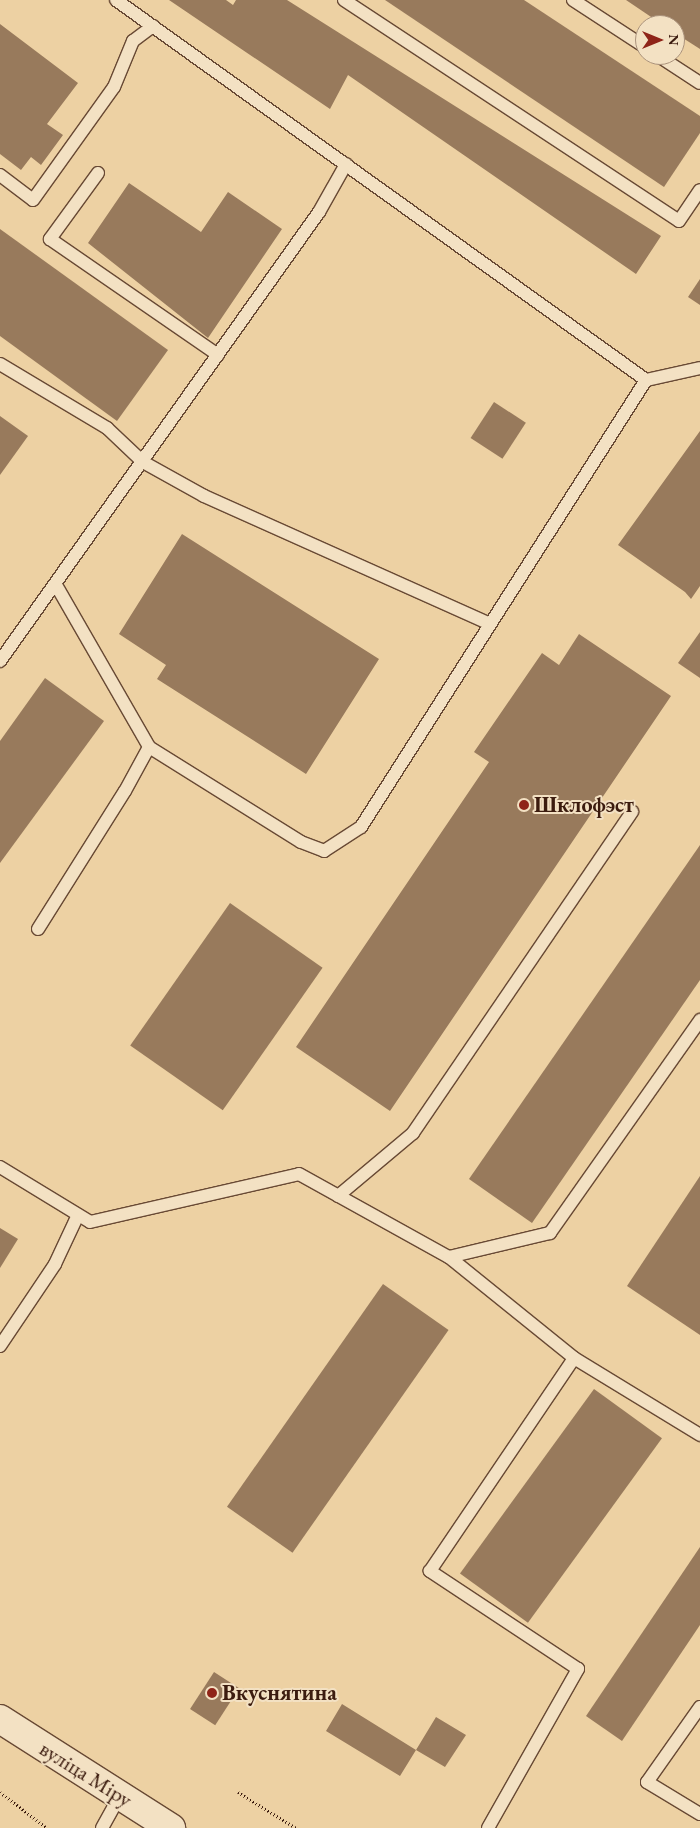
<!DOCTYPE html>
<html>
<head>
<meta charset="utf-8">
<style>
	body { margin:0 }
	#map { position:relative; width:700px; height:1828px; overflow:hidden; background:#edd1a3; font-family:"EB Garamond",serif }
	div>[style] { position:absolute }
	.building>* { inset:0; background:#987a5c; transform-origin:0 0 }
	.path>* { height:3px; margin-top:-1.5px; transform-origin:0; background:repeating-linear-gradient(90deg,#3c1c0f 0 1px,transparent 0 3.5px) }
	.roads { filter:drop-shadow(1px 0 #684934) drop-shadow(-1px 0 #684934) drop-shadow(0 1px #684934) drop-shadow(0 -1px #684934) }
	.lane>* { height:12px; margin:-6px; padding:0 6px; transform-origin:6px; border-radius:6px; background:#f3e1c3 }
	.secondary>* { height:28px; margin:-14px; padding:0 14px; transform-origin:14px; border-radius:14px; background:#f3e1c3 }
	.dots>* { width:14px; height:14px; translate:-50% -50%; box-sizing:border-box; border:2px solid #f3e1c3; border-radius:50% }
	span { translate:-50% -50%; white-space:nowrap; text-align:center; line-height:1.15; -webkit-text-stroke:4px #f3e1c3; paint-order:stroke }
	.poi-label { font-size:22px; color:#3c1c0f; font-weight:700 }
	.left { translate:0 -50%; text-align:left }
	.street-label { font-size:22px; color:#3c1c0f }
	.north { position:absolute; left:635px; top:15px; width:50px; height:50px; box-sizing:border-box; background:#f3e1c3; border:1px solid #aa927b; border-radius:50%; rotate:90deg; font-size:14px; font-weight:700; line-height:20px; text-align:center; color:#3c1c0f }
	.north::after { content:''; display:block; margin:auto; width:18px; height:22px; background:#8f2418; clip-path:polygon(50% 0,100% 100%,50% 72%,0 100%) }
</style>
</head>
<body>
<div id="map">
	<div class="building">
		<div style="clip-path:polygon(169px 0,226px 0,233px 5px,236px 0,287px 0,661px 236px,636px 274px,348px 75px,330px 109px)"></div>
		<div style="clip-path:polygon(385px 0,524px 0,700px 116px,700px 133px,664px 187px)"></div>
		<div style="clip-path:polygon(626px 0,700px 0,700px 49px,675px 33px,675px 25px,663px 25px)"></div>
		<div style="clip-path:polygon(0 24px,78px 83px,47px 124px,63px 135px,41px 165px,31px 157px,21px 170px,0 154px)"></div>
		<div style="clip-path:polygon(129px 183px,201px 232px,228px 192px,282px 229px,208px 338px,88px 243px)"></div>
		<div style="clip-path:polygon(0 229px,168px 350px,117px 421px,0 336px)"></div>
		<div style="clip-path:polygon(700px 279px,700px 305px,688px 297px)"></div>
		<div style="left:494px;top:402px;width:38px;height:43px;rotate:33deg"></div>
		<div style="clip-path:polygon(0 416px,28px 436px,0 475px)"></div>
		<div style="clip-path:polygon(700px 431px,700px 586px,691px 599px,685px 592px,618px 545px)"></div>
		<div style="clip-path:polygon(182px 534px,379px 659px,306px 774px,157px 679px,166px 665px,119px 634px)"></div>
		<div style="clip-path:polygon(700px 632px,700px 678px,678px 663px)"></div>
		<div style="clip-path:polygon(579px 634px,671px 696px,390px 1111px,296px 1047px,489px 762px,474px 752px,542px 653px,559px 665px)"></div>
		<div style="clip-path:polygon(45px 678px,104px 721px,0 863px,0 741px)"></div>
		<div style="clip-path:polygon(700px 845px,700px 980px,532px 1223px,469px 1179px)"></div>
		<div style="left:230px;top:903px;width:113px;height:174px;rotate:35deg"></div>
		<div style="clip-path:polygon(700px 1176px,700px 1335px,627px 1286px)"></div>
		<div style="clip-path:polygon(0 1228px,18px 1239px,0 1268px)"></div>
		<div style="left:383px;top:1284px;width:80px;height:272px;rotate:35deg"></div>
		<div style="left:594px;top:1389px;width:84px;height:228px;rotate:36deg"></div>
		<div style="clip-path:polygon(700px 1547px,700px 1625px,622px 1741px,586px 1716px)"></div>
		<div style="left:214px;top:1672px;width:30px;height:44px;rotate:33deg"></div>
		<div style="clip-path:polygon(342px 1704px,416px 1750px,436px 1717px,466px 1735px,445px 1767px,416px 1750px,400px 1776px,326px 1731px)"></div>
	</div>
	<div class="path">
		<div style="left:0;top:1792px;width:59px;rotate:37.5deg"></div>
		<div style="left:238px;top:1792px;width:68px;rotate:31.8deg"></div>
	</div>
	<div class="roads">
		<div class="lane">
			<div style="left:344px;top:0;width:401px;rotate:33.4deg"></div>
			<div style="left:679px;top:221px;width:37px;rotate:-56deg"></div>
			<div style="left:573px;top:0;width:86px;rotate:33.1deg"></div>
			<div style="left:657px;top:55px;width:51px;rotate:33.1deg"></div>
			<div style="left:98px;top:173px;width:82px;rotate:126deg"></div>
			<div style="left:50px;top:239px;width:204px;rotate:34.6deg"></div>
			<div style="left:0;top:175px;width:41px;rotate:37.1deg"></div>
			<div style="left:33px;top:200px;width:139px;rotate:-54.4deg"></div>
			<div style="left:114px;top:87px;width:50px;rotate:-67.6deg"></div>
			<div style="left:133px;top:41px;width:25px;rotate:-37deg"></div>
			<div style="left:0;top:364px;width:125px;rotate:30.9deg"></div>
			<div style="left:107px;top:428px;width:50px;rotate:43.4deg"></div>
			<div style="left:143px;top:462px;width:70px;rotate:29.1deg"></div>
			<div style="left:204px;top:496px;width:313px;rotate:24.1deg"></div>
			<div style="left:646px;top:380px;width:55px;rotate:-12.5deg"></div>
			<div style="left:56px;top:585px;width:187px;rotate:60.1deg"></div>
			<div style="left:149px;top:747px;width:179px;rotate:32deg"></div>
			<div style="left:301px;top:842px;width:25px;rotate:21deg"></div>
			<div style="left:324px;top:851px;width:44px;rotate:-33deg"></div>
			<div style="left:361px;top:827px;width:530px;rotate:-57.48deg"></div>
			<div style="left:646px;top:380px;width:652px;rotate:-144.36deg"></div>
			<div style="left:0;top:661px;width:551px;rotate:-54.61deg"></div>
			<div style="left:319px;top:212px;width:55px;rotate:-60.6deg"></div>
			<div style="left:38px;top:929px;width:163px;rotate:-57.8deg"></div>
			<div style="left:125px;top:791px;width:50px;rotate:-61.4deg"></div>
			<div style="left:0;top:1167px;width:105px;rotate:31.4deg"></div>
			<div style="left:90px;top:1222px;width:214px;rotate:-12.9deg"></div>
			<div style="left:299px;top:1174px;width:171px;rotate:29deg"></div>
			<div style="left:449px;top:1257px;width:104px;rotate:-13.4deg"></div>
			<div style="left:550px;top:1233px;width:261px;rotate:-54.8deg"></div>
			<div style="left:338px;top:1196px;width:98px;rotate:-40deg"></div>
			<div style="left:413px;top:1133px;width:389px;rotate:-55.7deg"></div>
			<div style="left:449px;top:1257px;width:161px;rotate:38.9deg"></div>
			<div style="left:574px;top:1358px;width:148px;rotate:31.4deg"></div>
			<div style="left:0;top:1346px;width:99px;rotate:-56.1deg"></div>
			<div style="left:55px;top:1264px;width:54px;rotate:-64.9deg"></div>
			<div style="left:700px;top:1707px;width:92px;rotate:125.2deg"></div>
			<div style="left:647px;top:1782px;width:62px;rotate:31.1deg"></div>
			<div style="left:102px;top:1828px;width:38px;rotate:-61deg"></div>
			<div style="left:488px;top:1828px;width:183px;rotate:-60.5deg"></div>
			<div style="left:578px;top:1669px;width:178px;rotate:-146.5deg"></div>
			<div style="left:430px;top:1571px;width:257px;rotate:-55.9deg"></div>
		</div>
		<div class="secondary">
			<div style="left:0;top:1719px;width:203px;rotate:32.5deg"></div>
		</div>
	</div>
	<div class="dots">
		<div style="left:524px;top:805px;background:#8f2418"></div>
		<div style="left:212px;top:1693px;background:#8f2418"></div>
	</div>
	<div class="poi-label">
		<span class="left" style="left:534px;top:805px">Шклофэст</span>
		<span class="left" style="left:222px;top:1693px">Вкуснятина</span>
	</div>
	<div class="street-label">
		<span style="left:86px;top:1774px;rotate:32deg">вуліца Міру</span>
	</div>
	<div class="north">N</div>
</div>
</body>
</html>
